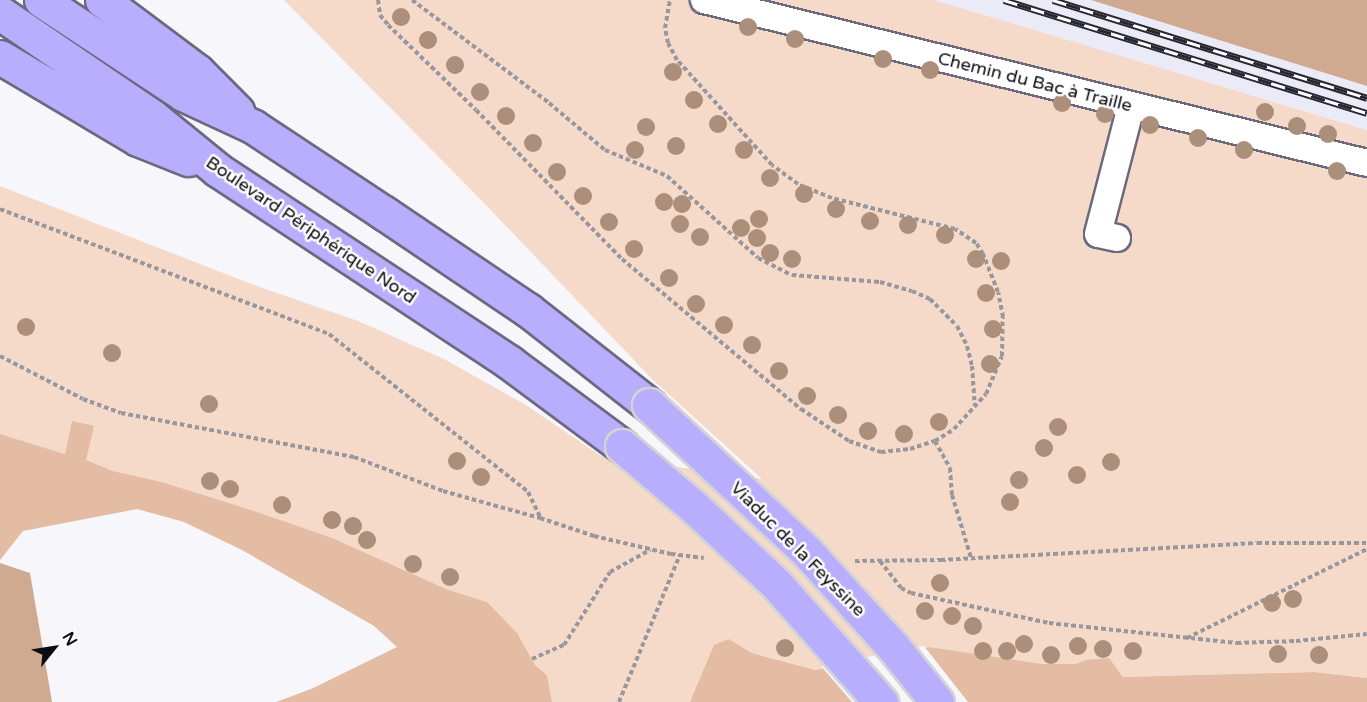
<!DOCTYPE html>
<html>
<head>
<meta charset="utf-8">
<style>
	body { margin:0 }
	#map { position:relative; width:1367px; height:702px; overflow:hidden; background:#f7f6fb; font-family:"Varela Round",sans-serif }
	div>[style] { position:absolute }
	.built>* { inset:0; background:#ebeaf7 }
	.green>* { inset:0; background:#f6dac9 }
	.forest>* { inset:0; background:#cfa990 }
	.water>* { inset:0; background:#e3bca3 }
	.pier>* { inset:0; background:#f7f6fb }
	.path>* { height:4px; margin-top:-2px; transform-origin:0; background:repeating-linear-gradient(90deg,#98979d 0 4.5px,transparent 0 7.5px) }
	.roads { filter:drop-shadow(2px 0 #6c697f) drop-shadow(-2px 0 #6c697f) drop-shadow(0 2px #6c697f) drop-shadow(0 -2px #6c697f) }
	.minor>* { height:26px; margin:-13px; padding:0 13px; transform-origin:13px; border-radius:13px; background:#fff }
	.highway>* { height:33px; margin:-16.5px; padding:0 16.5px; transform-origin:16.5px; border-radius:16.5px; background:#b9adfd }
	.rail>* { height:7px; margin-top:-3.5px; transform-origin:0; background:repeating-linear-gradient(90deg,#fff 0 14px,#28272f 0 28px); box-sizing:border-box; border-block:2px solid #28272f }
	.bridges { filter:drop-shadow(2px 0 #d3d3d5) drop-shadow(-2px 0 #d3d3d5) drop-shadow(0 2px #d3d3d5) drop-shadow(0 -2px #d3d3d5) }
	.highway-bridge>* { height:33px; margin:-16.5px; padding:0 16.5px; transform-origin:16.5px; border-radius:16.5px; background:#b9adfd }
	.trees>* { width:18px; height:18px; margin:-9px; border-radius:50%; background:#ab8f7b }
	span { translate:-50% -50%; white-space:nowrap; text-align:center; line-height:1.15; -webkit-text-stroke:5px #fff; paint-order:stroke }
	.street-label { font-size:18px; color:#0c0b13 }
	.north { position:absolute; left:24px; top:618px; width:60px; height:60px; -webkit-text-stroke:4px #fff; paint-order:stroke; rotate:60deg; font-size:16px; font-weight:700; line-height:24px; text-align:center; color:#0c0b13 }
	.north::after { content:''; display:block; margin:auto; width:21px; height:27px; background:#0c0b13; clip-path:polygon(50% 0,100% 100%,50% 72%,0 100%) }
</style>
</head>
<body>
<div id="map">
	<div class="built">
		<div style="clip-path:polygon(934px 0,1367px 0,1367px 130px,1019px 26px)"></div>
	</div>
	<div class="green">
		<div style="clip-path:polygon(284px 0,934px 0,1367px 130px,1367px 678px,1312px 672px,1123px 677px,1086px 660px,1075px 664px,1043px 664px,930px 647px,817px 670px,752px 653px,729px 639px,690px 702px,552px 702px,547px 675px,535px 665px,487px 602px,446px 589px,248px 509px,162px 482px,113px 471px,85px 460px,91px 433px,71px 429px,65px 454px,0 434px,0 186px,254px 285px,358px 321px,444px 359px,526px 405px,601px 456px,762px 479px,653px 380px,485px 204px)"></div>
	</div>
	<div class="forest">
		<div style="clip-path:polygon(1091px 0,1367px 0,1367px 86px)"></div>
		<div style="clip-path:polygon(0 563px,30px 573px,52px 702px,0 702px)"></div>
	</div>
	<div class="water">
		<div style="clip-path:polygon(72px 421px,94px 426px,86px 460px,113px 471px,162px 482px,248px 509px,332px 538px,446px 589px,487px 602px,517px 633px,535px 665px,547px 675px,552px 702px,276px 702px,311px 689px,397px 647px,374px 626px,242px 550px,184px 522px,137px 509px,23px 531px,0 560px,0 434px,65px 454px)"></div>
		<div style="clip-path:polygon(729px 639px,752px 653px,816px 670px,930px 647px,1043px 664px,1075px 664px,1086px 660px,1109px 658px,1123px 677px,1313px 672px,1367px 678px,1367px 702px,690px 702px,714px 645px)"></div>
	</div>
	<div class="pier">
		<div style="clip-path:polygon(924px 646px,968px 702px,852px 702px,821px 666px)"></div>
	</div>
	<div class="path">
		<div style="left:378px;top:0;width:15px;rotate:82deg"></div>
		<div style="left:380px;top:15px;width:13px;rotate:51deg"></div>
		<div style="left:388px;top:25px;width:122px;rotate:44deg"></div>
		<div style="left:476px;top:110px;width:209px;rotate:45.6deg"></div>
		<div style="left:622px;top:259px;width:234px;rotate:40deg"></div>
		<div style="left:801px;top:409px;width:58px;rotate:33.7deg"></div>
		<div style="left:849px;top:441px;width:34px;rotate:19deg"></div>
		<div style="left:881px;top:452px;width:29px;rotate:-6deg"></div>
		<div style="left:910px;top:449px;width:26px;rotate:-18deg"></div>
		<div style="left:935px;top:441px;width:22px;rotate:-32deg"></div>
		<div style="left:954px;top:429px;width:47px;rotate:-47.6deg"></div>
		<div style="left:986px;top:394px;width:41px;rotate:-67.2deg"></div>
		<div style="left:1002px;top:356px;width:39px;rotate:-89deg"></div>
		<div style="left:1003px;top:317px;width:25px;rotate:-101deg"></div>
		<div style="left:998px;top:292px;width:41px;rotate:-111.5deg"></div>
		<div style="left:983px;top:254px;width:13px;rotate:-122deg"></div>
		<div style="left:976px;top:243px;width:25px;rotate:-146deg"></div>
		<div style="left:955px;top:229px;width:127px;rotate:-165.9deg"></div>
		<div style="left:832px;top:198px;width:37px;rotate:-158deg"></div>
		<div style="left:798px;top:184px;width:32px;rotate:-144deg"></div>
		<div style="left:772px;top:165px;width:142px;rotate:-132.1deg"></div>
		<div style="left:677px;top:60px;width:19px;rotate:-118deg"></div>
		<div style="left:668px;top:43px;width:15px;rotate:-101deg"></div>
		<div style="left:665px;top:28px;width:28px;rotate:-80deg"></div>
		<div style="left:412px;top:0;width:171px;rotate:36.9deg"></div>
		<div style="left:549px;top:103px;width:73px;rotate:40deg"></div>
		<div style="left:605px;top:150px;width:67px;rotate:22.8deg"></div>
		<div style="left:667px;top:176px;width:122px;rotate:42deg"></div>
		<div style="left:758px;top:258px;width:38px;rotate:27deg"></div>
		<div style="left:792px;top:275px;width:88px;rotate:4.5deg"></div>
		<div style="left:880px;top:282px;width:33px;rotate:16deg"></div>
		<div style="left:912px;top:291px;width:20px;rotate:24deg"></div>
		<div style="left:930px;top:299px;width:38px;rotate:45deg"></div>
		<div style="left:957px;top:326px;width:22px;rotate:63deg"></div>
		<div style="left:967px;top:346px;width:21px;rotate:76deg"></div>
		<div style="left:972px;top:366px;width:39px;rotate:86deg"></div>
		<div style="left:0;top:209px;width:352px;rotate:20.8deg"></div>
		<div style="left:329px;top:334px;width:254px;rotate:38.4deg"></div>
		<div style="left:528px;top:492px;width:28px;rotate:64deg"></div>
		<div style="left:0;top:356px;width:93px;rotate:27.4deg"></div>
		<div style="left:83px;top:399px;width:40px;rotate:20.2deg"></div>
		<div style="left:121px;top:413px;width:237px;rotate:10.7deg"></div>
		<div style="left:354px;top:457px;width:95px;rotate:20.9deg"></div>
		<div style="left:443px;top:491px;width:101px;rotate:15.6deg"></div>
		<div style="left:540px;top:518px;width:57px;rotate:18.4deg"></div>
		<div style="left:594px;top:536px;width:79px;rotate:13.2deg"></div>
		<div style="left:671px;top:554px;width:33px;rotate:7deg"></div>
		<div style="left:935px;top:441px;width:31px;rotate:61deg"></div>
		<div style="left:950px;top:468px;width:27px;rotate:86deg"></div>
		<div style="left:952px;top:495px;width:66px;rotate:73.2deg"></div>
		<div style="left:855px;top:561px;width:86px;rotate:-0.7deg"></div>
		<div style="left:941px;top:560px;width:316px;rotate:-3.1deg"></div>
		<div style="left:1257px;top:543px;width:110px"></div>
		<div style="left:880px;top:561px;width:34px;rotate:52deg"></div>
		<div style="left:901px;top:588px;width:11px;rotate:27deg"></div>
		<div style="left:911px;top:593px;width:141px;rotate:12.3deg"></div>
		<div style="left:1049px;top:623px;width:189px;rotate:6.1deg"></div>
		<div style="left:1237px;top:643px;width:59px;rotate:-1.9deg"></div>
		<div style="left:1296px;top:641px;width:71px;rotate:-5.6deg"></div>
		<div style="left:1187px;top:638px;width:201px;rotate:-26.3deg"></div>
		<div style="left:532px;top:659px;width:35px;rotate:-24deg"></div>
		<div style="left:564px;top:645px;width:86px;rotate:-57.8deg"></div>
		<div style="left:610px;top:572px;width:46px;rotate:-28.8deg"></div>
		<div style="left:619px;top:702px;width:159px;rotate:-67.5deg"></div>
	</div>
	<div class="roads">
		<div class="minor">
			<div style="left:704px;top:0;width:683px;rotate:13.81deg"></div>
			<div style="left:1117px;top:238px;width:19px;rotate:-168deg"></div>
			<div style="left:1098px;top:234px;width:132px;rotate:-75.5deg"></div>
		</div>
		<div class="highway">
			<div style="left:41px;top:0;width:170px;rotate:33.5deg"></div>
			<div style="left:183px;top:94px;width:78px;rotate:24.9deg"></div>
			<div style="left:254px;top:127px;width:156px;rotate:33.5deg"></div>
			<div style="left:384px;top:213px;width:174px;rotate:34deg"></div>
			<div style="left:528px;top:310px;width:154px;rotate:38.1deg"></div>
			<div style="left:102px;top:0;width:119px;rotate:36.8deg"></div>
			<div style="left:197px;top:71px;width:57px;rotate:45deg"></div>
			<div style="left:0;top:13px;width:185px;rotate:34.2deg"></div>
			<div style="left:153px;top:117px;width:84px;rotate:39.2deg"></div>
			<div style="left:218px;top:170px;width:349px;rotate:33.4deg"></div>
			<div style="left:509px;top:362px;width:141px;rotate:36.6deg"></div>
			<div style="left:0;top:57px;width:161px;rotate:30.7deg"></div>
			<div style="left:138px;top:139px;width:54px;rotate:21.8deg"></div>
		</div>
	</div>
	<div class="rail">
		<div style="left:1004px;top:0;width:380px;rotate:17.3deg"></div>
		<div style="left:1053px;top:0;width:329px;rotate:17.3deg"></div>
	</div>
	<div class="bridges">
		<div class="highway-bridge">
			<div style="left:649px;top:405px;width:216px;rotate:42.9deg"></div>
			<div style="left:807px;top:552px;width:130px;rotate:47.8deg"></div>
			<div style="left:894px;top:648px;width:69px;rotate:51.5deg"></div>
			<div style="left:622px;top:446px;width:94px;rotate:40.3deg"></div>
			<div style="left:694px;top:507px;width:114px;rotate:43.2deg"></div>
			<div style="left:777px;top:585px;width:157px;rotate:48.4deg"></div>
		</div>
	</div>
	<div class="trees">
		<div style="left:401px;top:17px"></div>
		<div style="left:748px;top:27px"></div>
		<div style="left:795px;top:39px"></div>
		<div style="left:428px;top:40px"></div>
		<div style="left:883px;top:59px"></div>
		<div style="left:455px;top:65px"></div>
		<div style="left:930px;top:70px"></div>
		<div style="left:673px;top:72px"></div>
		<div style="left:480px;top:92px"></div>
		<div style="left:694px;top:100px"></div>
		<div style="left:1062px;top:103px"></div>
		<div style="left:1265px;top:112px"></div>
		<div style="left:1105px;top:114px"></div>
		<div style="left:506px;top:116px"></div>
		<div style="left:718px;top:124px"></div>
		<div style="left:1150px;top:125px"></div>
		<div style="left:1297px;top:126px"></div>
		<div style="left:646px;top:127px"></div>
		<div style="left:1328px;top:134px"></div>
		<div style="left:1198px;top:138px"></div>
		<div style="left:533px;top:143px"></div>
		<div style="left:676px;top:146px"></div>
		<div style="left:635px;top:150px"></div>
		<div style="left:744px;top:150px"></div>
		<div style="left:1244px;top:150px"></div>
		<div style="left:1337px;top:171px"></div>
		<div style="left:557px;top:172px"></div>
		<div style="left:770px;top:178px"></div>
		<div style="left:804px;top:194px"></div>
		<div style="left:583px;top:196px"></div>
		<div style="left:664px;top:202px"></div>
		<div style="left:682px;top:204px"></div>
		<div style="left:836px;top:209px"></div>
		<div style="left:759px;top:219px"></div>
		<div style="left:870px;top:221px"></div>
		<div style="left:609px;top:222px"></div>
		<div style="left:680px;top:224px"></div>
		<div style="left:908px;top:225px"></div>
		<div style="left:741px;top:228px"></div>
		<div style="left:945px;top:235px"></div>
		<div style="left:700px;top:237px"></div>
		<div style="left:757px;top:238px"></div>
		<div style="left:634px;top:249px"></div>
		<div style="left:770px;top:253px"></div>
		<div style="left:792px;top:259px"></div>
		<div style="left:976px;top:259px"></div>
		<div style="left:1001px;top:261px"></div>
		<div style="left:669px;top:278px"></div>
		<div style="left:986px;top:293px"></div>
		<div style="left:696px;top:304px"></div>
		<div style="left:724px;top:325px"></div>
		<div style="left:26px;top:327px"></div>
		<div style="left:993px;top:329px"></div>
		<div style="left:752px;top:345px"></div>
		<div style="left:112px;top:353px"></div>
		<div style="left:990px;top:364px"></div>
		<div style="left:779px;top:371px"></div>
		<div style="left:807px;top:396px"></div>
		<div style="left:209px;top:404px"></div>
		<div style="left:838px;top:415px"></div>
		<div style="left:939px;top:422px"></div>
		<div style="left:1058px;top:427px"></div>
		<div style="left:868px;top:431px"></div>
		<div style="left:904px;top:434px"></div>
		<div style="left:1044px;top:448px"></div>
		<div style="left:457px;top:461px"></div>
		<div style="left:1111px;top:462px"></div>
		<div style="left:1077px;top:475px"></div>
		<div style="left:481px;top:477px"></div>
		<div style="left:1019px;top:480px"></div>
		<div style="left:210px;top:481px"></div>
		<div style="left:230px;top:489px"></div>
		<div style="left:1010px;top:502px"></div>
		<div style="left:282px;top:505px"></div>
		<div style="left:332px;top:520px"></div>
		<div style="left:353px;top:526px"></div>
		<div style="left:367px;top:540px"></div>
		<div style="left:413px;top:564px"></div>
		<div style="left:450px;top:577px"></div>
		<div style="left:940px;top:583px"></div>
		<div style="left:1293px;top:599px"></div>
		<div style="left:1272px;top:603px"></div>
		<div style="left:925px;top:611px"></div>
		<div style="left:952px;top:616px"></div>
		<div style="left:973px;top:626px"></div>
		<div style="left:1024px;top:644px"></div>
		<div style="left:1078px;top:646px"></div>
		<div style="left:785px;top:648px"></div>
		<div style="left:1103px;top:649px"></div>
		<div style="left:983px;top:651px"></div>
		<div style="left:1007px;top:651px"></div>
		<div style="left:1133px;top:651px"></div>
		<div style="left:1278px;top:654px"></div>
		<div style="left:1051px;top:655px"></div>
		<div style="left:1319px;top:655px"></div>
	</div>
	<div class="street-label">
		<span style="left:1035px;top:82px;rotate:14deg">Chemin du Bac à Traille</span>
		<span style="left:311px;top:230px;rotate:34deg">Boulevard Périphérique Nord</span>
		<span style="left:798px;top:549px;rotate:45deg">Viaduc de la Feyssine</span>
	</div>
	<div class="north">N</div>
</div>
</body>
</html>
